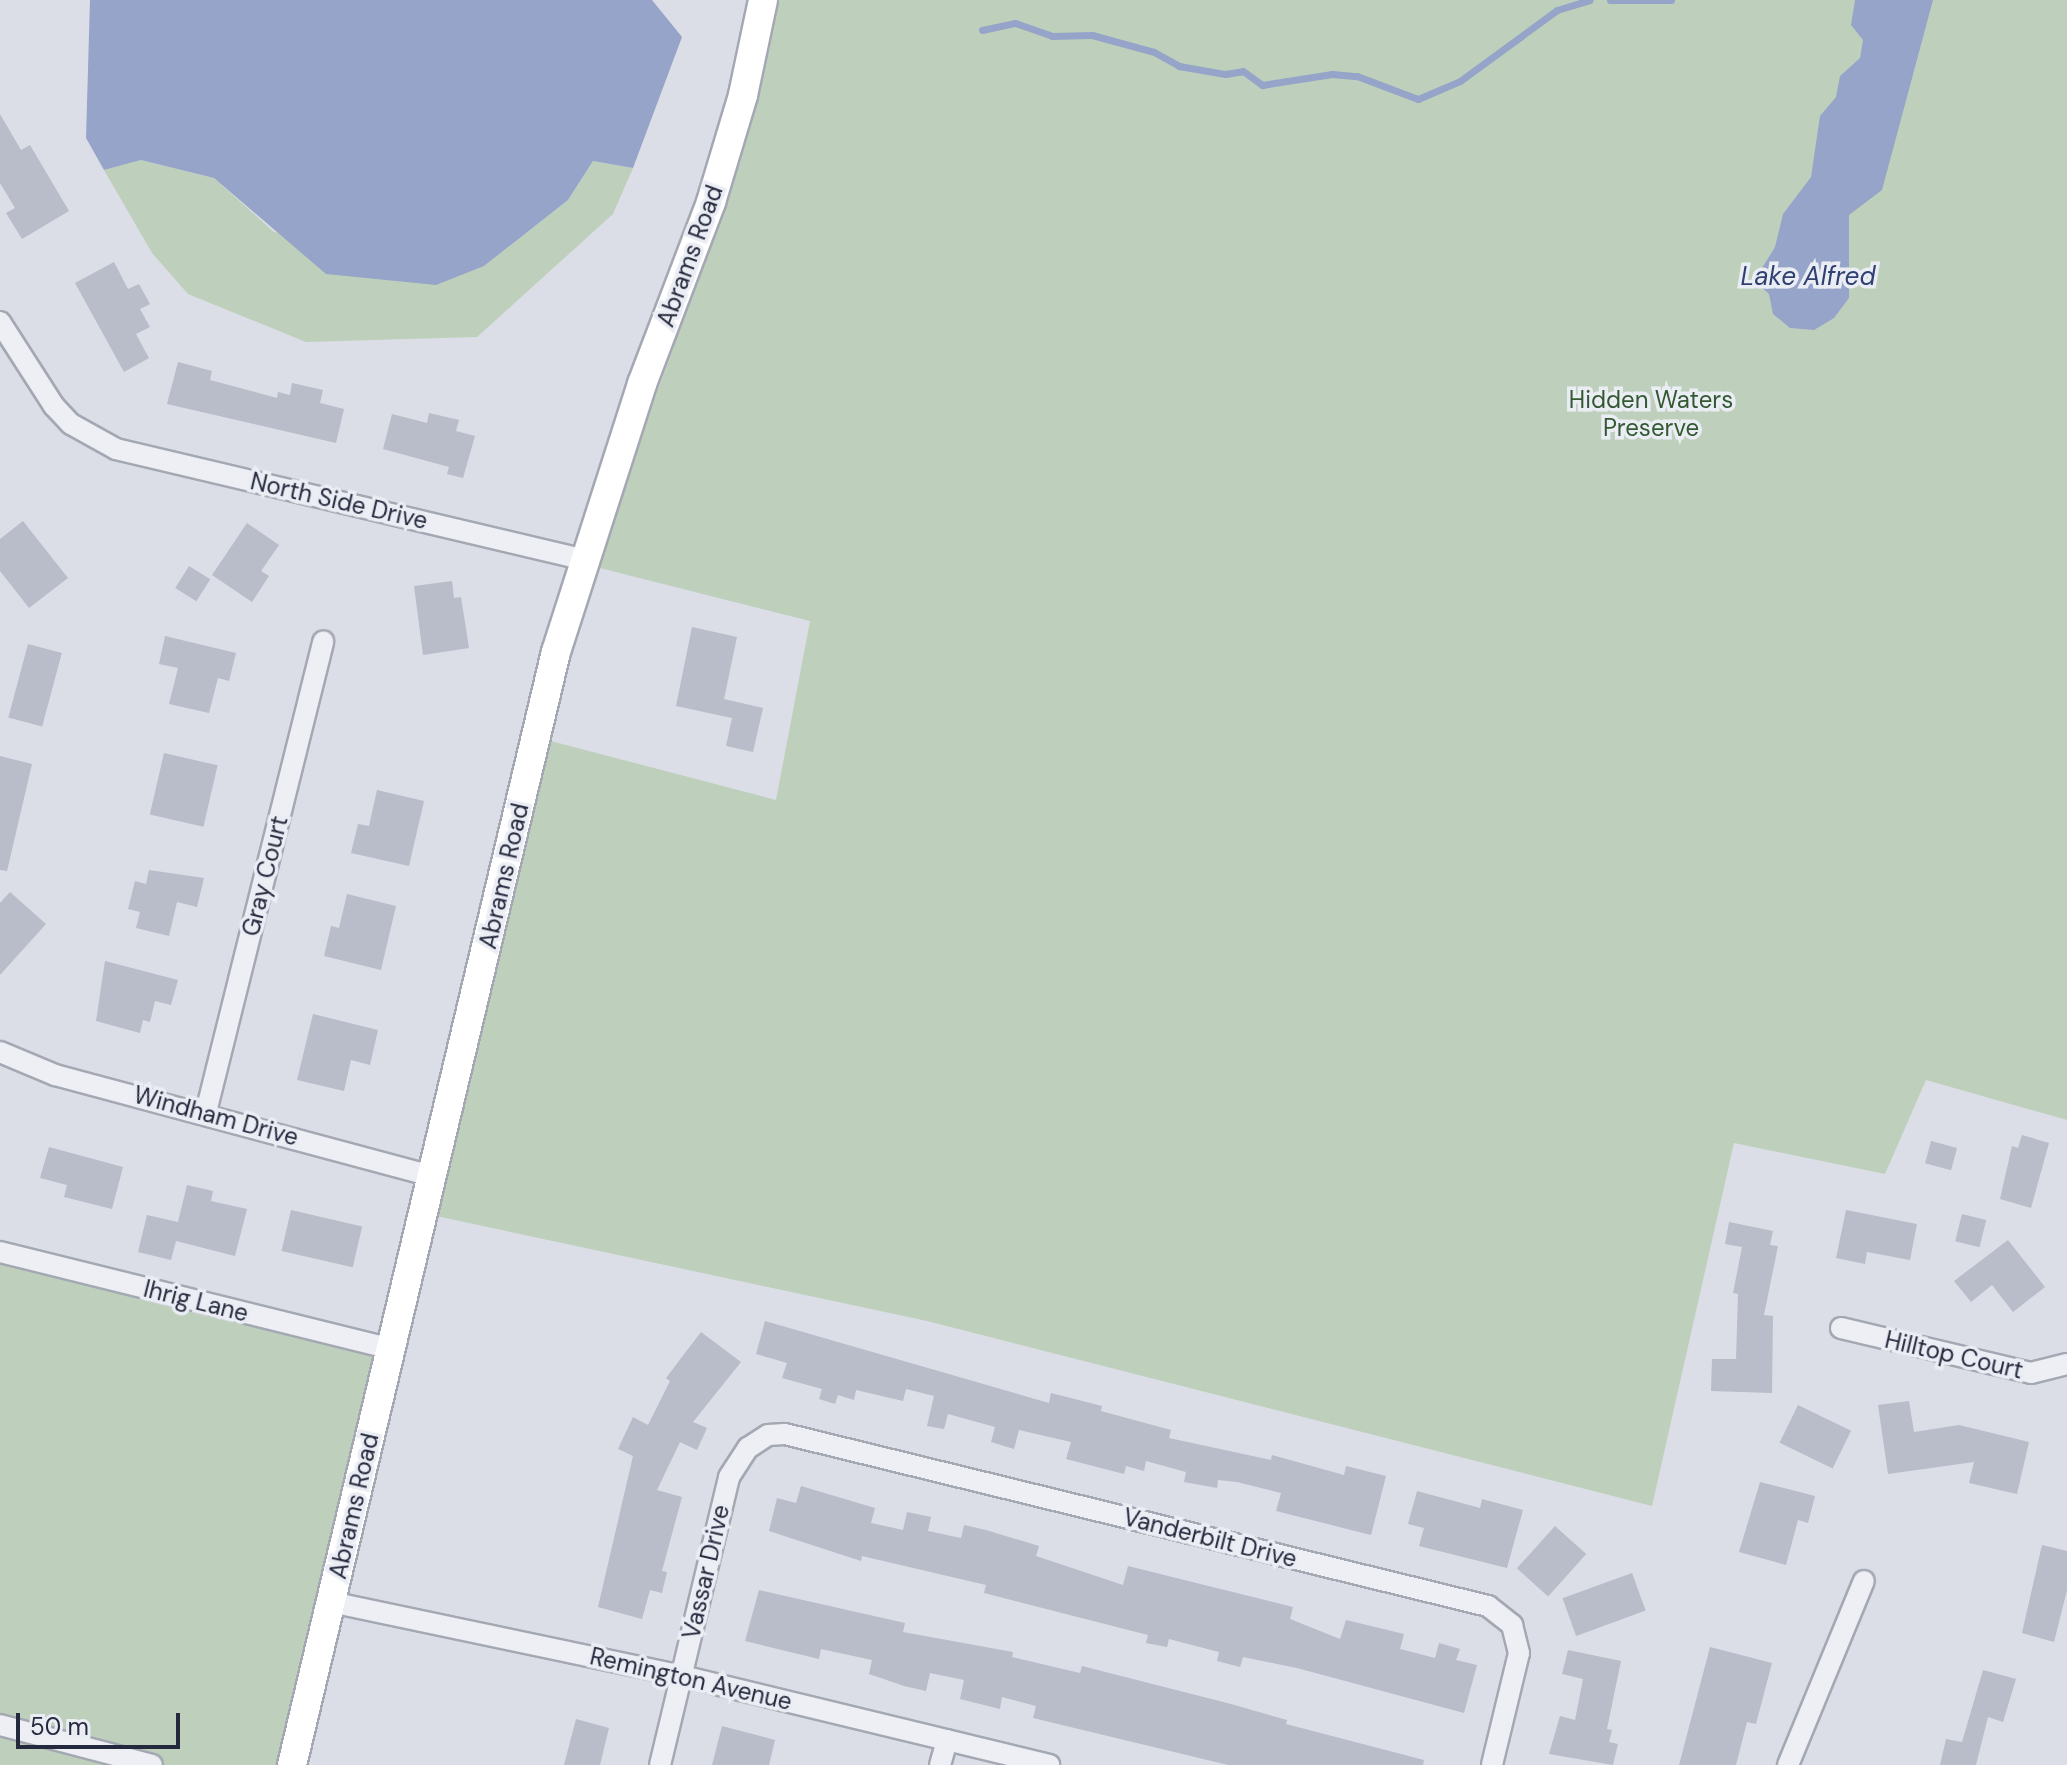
<!DOCTYPE html>
<html>
<head>
<meta charset="utf-8">
<style>
	body { margin:0 }
	#map { position:relative; width:2067px; height:1765px; overflow:hidden; background:#dbdee6; font-family:"DM Sans",sans-serif }
	div>[style] { position:absolute }
	.green>* { inset:0; background:#bed0bc }
	.water>* { inset:0; background:#95a4c8 }
	.stream>* { height:7px; margin:-3.5px; padding:0 3.5px; transform-origin:3.5px; border-radius:3.5px; background:#95a4c8 }
	.building>* { inset:0; background:#b9bcc9; transform-origin:0 0 }
	.roads { filter:drop-shadow(2px 0 #a4a8b3) drop-shadow(-2px 0 #a4a8b3) drop-shadow(0 2px #a4a8b3) drop-shadow(0 -2px #a4a8b3) }
	.street>* { height:20px; margin:-10px; padding:0 10px; transform-origin:10px; border-radius:10px; background:#eeeff5 }
	.secondary>* { height:28px; margin:-14px; padding:0 14px; transform-origin:14px; border-radius:14px; background:#fff }
	span { translate:-50% -50%; white-space:nowrap; text-align:center; line-height:1.15; -webkit-text-stroke:7px #ebedf4; paint-order:stroke }
	.street-label { font-size:24px; color:#25293d }
	.park-label { font-size:24px; color:#325932 }
	.water-label { font-size:26px; color:#2f4071; font-style:italic }
	.scale { position:absolute; left:16px; top:1713px; width:164px; height:36px; box-sizing:border-box; border:4px solid #25293d; border-top:0; padding-left:10px; font-size:24px; line-height:28px; white-space:nowrap; color:#25293d; -webkit-text-stroke:6px #ebedf4; paint-order:stroke }
</style>
</head>
<body>
<div id="map">
	<div class="green">
		<div style="clip-path:polygon(774px 0,2067px 0,2067px 1120px,1926px 1080px,1885px 1174px,1734px 1143px,1652px 1506px,927px 1321px,436px 1216px,547px 740px,776px 800px,810px 621px,592px 566px,673px 349px)"></div>
		<div style="clip-path:polygon(141px 160px,214px 178px,274px 232px,484px 266px,568px 200px,593px 161px,633px 168px,613px 214px,477px 337px,306px 342px,188px 294px,152px 253px,104px 170px)"></div>
		<div style="clip-path:polygon(0 1254px,381px 1344px,281px 1765px,0 1765px)"></div>
	</div>
	<div class="water">
		<div style="clip-path:polygon(90px 0,652px 0,682px 37px,633px 168px,593px 161px,568px 200px,484px 266px,436px 285px,326px 274px,214px 178px,141px 160px,104px 170px,86px 138px)"></div>
		<div style="clip-path:polygon(1855px 0,1933px 0,1882px 190px,1849px 215px,1849px 298px,1834px 318px,1814px 330px,1790px 328px,1773px 314px,1769px 294px,1758px 284px,1759px 273px,1775px 247px,1783px 214px,1811px 177px,1820px 116px,1836px 97px,1840px 76px,1860px 58px,1863px 40px,1851px 25px)"></div>
	</div>
	<div class="stream">
		<div style="left:1610px;top:0;width:61px"></div>
		<div style="left:982px;top:30px;width:34px;rotate:-12deg"></div>
		<div style="left:1015px;top:23px;width:39px;rotate:19deg"></div>
		<div style="left:1052px;top:36px;width:40px;rotate:-1.4deg"></div>
		<div style="left:1092px;top:35px;width:64px;rotate:15.3deg"></div>
		<div style="left:1154px;top:52px;width:29px;rotate:29deg"></div>
		<div style="left:1179px;top:66px;width:47px;rotate:9.9deg"></div>
		<div style="left:1225px;top:74px;width:18px;rotate:-9deg"></div>
		<div style="left:1243px;top:71px;width:24px;rotate:36deg"></div>
		<div style="left:1262px;top:85px;width:71px;rotate:-8.9deg"></div>
		<div style="left:1332px;top:74px;width:25px;rotate:5deg"></div>
		<div style="left:1357px;top:76px;width:65px;rotate:20.7deg"></div>
		<div style="left:1418px;top:99px;width:46px;rotate:-23.2deg"></div>
		<div style="left:1460px;top:81px;width:120px;rotate:-36.2deg"></div>
		<div style="left:1557px;top:10px;width:34px;rotate:-17deg"></div>
	</div>
	<div class="building">
		<div style="clip-path:polygon(0 114px,21px 150px,30px 145px,69px 211px,22px 239px,6px 213px,15px 208px,0 183px)"></div>
		<div style="clip-path:polygon(114px 262px,128px 289px,139px 284px,150px 304px,140px 309px,150px 327px,136px 334px,149px 358px,124px 372px,75px 283px)"></div>
		<div style="clip-path:polygon(178px 362px,212px 371px,210px 380px,277px 398px,278px 392px,290px 395px,292px 383px,323px 390px,320px 403px,344px 409px,336px 443px,167px 404px)"></div>
		<div style="clip-path:polygon(429px 413px,459px 420px,456px 431px,475px 436px,463px 478px,447px 474px,449px 467px,383px 449px,392px 414px,427px 423px)"></div>
		<div style="clip-path:polygon(23px 521px,68px 578px,29px 608px,0 571px,0 539px)"></div>
		<div style="clip-path:polygon(247px 523px,279px 545px,261px 571px,269px 576px,252px 602px,212px 575px)"></div>
		<div style="left:189px;top:566px;width:25px;height:26px;rotate:32deg"></div>
		<div style="clip-path:polygon(452px 581px,454px 598px,461px 597px,469px 648px,423px 655px,414px 586px)"></div>
		<div style="clip-path:polygon(692px 627px,737px 637px,724px 699px,763px 708px,753px 752px,726px 746px,732px 718px,676px 706px)"></div>
		<div style="clip-path:polygon(165px 636px,236px 653px,229px 681px,218px 678px,209px 713px,169px 704px,178px 668px,159px 664px)"></div>
		<div style="left:28px;top:644px;width:35px;height:76px;rotate:15deg"></div>
		<div style="left:164px;top:753px;width:55px;height:63px;rotate:13deg"></div>
		<div style="clip-path:polygon(0 756px,32px 764px,7px 871px,0 870px)"></div>
		<div style="clip-path:polygon(377px 790px,424px 801px,409px 866px,351px 853px,358px 824px,369px 826px)"></div>
		<div style="clip-path:polygon(149px 870px,204px 878px,197px 907px,177px 902px,169px 936px,136px 928px,140px 912px,128px 909px,135px 881px,146px 884px)"></div>
		<div style="clip-path:polygon(10px 892px,46px 924px,0 975px,0 903px)"></div>
		<div style="clip-path:polygon(347px 894px,396px 906px,381px 970px,324px 956px,331px 926px,339px 928px)"></div>
		<div style="clip-path:polygon(105px 961px,178px 980px,171px 1005px,155px 1001px,150px 1022px,143px 1020px,140px 1033px,96px 1021px)"></div>
		<div style="clip-path:polygon(313px 1014px,378px 1030px,370px 1065px,351px 1060px,344px 1091px,297px 1080px)"></div>
		<div style="clip-path:polygon(2022px 1135px,2049px 1143px,2031px 1208px,2000px 1199px,2012px 1146px,2018px 1148px)"></div>
		<div style="left:1931px;top:1141px;width:27px;height:23px;rotate:15deg"></div>
		<div style="clip-path:polygon(49px 1147px,123px 1167px,112px 1209px,64px 1197px,67px 1185px,40px 1178px)"></div>
		<div style="clip-path:polygon(187px 1185px,213px 1191px,211px 1201px,247px 1209px,235px 1256px,176px 1241px,171px 1260px,138px 1252px,147px 1215px,178px 1222px)"></div>
		<div style="left:291px;top:1210px;width:73px;height:42px;rotate:13deg"></div>
		<div style="clip-path:polygon(1846px 1210px,1917px 1224px,1910px 1260px,1867px 1252px,1865px 1264px,1836px 1258px)"></div>
		<div style="left:1962px;top:1214px;width:25px;height:28px;rotate:14deg"></div>
		<div style="clip-path:polygon(1729px 1222px,1773px 1231px,1770px 1245px,1778px 1246px,1764px 1315px,1773px 1316px,1772px 1393px,1711px 1391px,1712px 1359px,1736px 1359px,1738px 1294px,1733px 1293px,1742px 1247px,1725px 1244px)"></div>
		<div style="clip-path:polygon(2008px 1240px,2045px 1287px,2013px 1312px,1992px 1285px,1971px 1302px,1954px 1281px)"></div>
		<div style="clip-path:polygon(765px 1321px,1049px 1403px,1051px 1393px,1102px 1406px,1101px 1411px,1171px 1430px,1169px 1438px,1271px 1460px,1272px 1455px,1344px 1475px,1346px 1466px,1386px 1476px,1371px 1535px,1276px 1511px,1281px 1493px,1237px 1482px,1218px 1480px,1217px 1488px,1184px 1482px,1186px 1472px,1146px 1461px,1144px 1471px,1126px 1466px,1124px 1474px,1066px 1459px,1071px 1442px,1019px 1430px,1014px 1449px,991px 1442px,995px 1427px,948px 1414px,944px 1429px,927px 1426px,934px 1396px,906px 1389px,903px 1401px,856px 1390px,854px 1400px,838px 1395px,835px 1404px,819px 1399px,822px 1389px,782px 1378px,787px 1363px,756px 1354px)"></div>
		<div style="clip-path:polygon(701px 1332px,741px 1362px,693px 1422px,707px 1428px,697px 1450px,680px 1442px,657px 1490px,682px 1497px,662px 1571px,667px 1572px,662px 1593px,650px 1590px,642px 1619px,598px 1607px,633px 1456px,618px 1449px,633px 1417px,648px 1425px,670px 1381px,666px 1378px)"></div>
		<div style="clip-path:polygon(1909px 1401px,1914px 1432px,1959px 1425px,2029px 1442px,2017px 1494px,1969px 1483px,1974px 1462px,1888px 1474px,1878px 1405px)"></div>
		<div style="left:1798px;top:1405px;width:59px;height:42px;rotate:26deg"></div>
		<div style="clip-path:polygon(1760px 1482px,1815px 1496px,1808px 1523px,1798px 1520px,1786px 1565px,1739px 1552px)"></div>
		<div style="clip-path:polygon(801px 1486px,875px 1508px,871px 1523px,903px 1530px,907px 1512px,931px 1517px,928px 1531px,961px 1538px,964px 1525px,986px 1530px,1039px 1546px,1036px 1556px,1123px 1585px,1128px 1566px,1293px 1607px,1290px 1619px,1340px 1639px,1346px 1620px,1404px 1634px,1400px 1649px,1435px 1658px,1439px 1643px,1460px 1649px,1456px 1660px,1477px 1665px,1464px 1713px,1297px 1668px,1243px 1657px,1240px 1667px,1217px 1661px,1219px 1652px,1169px 1639px,1167px 1647px,1146px 1643px,1148px 1635px,984px 1593px,986px 1585px,862px 1556px,861px 1561px,769px 1531px,777px 1498px,796px 1503px)"></div>
		<div style="clip-path:polygon(1417px 1491px,1480px 1508px,1482px 1499px,1523px 1510px,1507px 1568px,1419px 1546px,1424px 1528px,1408px 1524px)"></div>
		<div style="left:1555px;top:1526px;width:42px;height:57px;rotate:42deg"></div>
		<div style="clip-path:polygon(2042px 1545px,2067px 1551px,2067px 1590px,2054px 1642px,2022px 1633px)"></div>
		<div style="left:1632px;top:1573px;width:40px;height:74px;rotate:70deg"></div>
		<div style="clip-path:polygon(759px 1590px,905px 1623px,903px 1632px,1013px 1652px,1012px 1657px,1080px 1673px,1082px 1666px,1231px 1704px,1287px 1720px,1286px 1724px,1424px 1760px,1423px 1765px,1228px 1765px,1033px 1718px,1036px 1706px,1002px 1697px,1000px 1709px,960px 1699px,964px 1680px,930px 1673px,926px 1691px,904px 1686px,869px 1674px,872px 1660px,821px 1649px,819px 1659px,745px 1641px)"></div>
		<div style="clip-path:polygon(1710px 1647px,1772px 1663px,1756px 1724px,1747px 1722px,1736px 1765px,1679px 1765px)"></div>
		<div style="clip-path:polygon(1568px 1650px,1621px 1661px,1607px 1729px,1612px 1730px,1609px 1742px,1618px 1744px,1613px 1765px,1549px 1754px,1560px 1716px,1575px 1720px,1583px 1679px,1562px 1674px)"></div>
		<div style="clip-path:polygon(1983px 1670px,2016px 1679px,2003px 1722px,1988px 1717px,1976px 1765px,1940px 1765px,1946px 1739px,1962px 1742px)"></div>
		<div style="clip-path:polygon(576px 1719px,609px 1728px,600px 1765px,564px 1765px)"></div>
		<div style="clip-path:polygon(722px 1726px,775px 1740px,769px 1765px,712px 1765px)"></div>
	</div>
	<div class="roads">
		<div class="street">
			<div style="left:0;top:322px;width:100px;rotate:57.3deg"></div>
			<div style="left:54px;top:406px;width:25px;rotate:47deg"></div>
			<div style="left:71px;top:424px;width:51px;rotate:29.1deg"></div>
			<div style="left:116px;top:449px;width:479px;rotate:13.3deg"></div>
			<div style="left:0;top:1052px;width:60px;rotate:22.7deg"></div>
			<div style="left:55px;top:1075px;width:391px;rotate:15deg"></div>
			<div style="left:206px;top:1112px;width:485px;rotate:-76deg"></div>
			<div style="left:0;top:1252px;width:403px;rotate:13.9deg"></div>
			<div style="left:1841px;top:1328px;width:195px;rotate:13.3deg"></div>
			<div style="left:2031px;top:1373px;width:37px;rotate:-14deg"></div>
			<div style="left:331px;top:1602px;width:359px;rotate:11.9deg"></div>
			<div style="left:682px;top:1676px;width:378px;rotate:13.6deg"></div>
			<div style="left:0;top:1725px;width:157px;rotate:14.7deg"></div>
			<div style="left:660px;top:1765px;width:296px;rotate:-76.5deg"></div>
			<div style="left:729px;top:1477px;width:35px;rotate:-57deg"></div>
			<div style="left:748px;top:1448px;width:24px;rotate:-33deg"></div>
			<div style="left:768px;top:1435px;width:17px;rotate:-3deg"></div>
			<div style="left:785px;top:1434px;width:724px;rotate:13.75deg"></div>
			<div style="left:1488px;top:1606px;width:31px;rotate:38deg"></div>
			<div style="left:1512px;top:1625px;width:29px;rotate:76deg"></div>
			<div style="left:1519px;top:1653px;width:115px;rotate:103.6deg"></div>
			<div style="left:940px;top:1765px;width:26px;rotate:-74deg"></div>
			<div style="left:1788px;top:1765px;width:199px;rotate:-67.6deg"></div>
		</div>
		<div class="secondary">
			<div style="left:292px;top:1765px;width:1144px;rotate:-76.66deg"></div>
			<div style="left:556px;top:652px;width:281px;rotate:-72.2deg"></div>
			<div style="left:642px;top:384px;width:195px;rotate:-69.2deg"></div>
			<div style="left:711px;top:202px;width:112px;rotate:-73.3deg"></div>
			<div style="left:743px;top:95px;width:97px;rotate:-78.1deg"></div>
		</div>
	</div>
	<div class="street-label">
		<span style="left:690px;top:256px;rotate:-70deg">Abrams Road</span>
		<span style="left:339px;top:501px;rotate:13deg">North Side Drive</span>
		<span style="left:265px;top:876px;rotate:-76deg">Gray Court</span>
		<span style="left:504px;top:876px;rotate:-77deg">Abrams Road</span>
		<span style="left:216px;top:1116px;rotate:15deg">Windham Drive</span>
		<span style="left:196px;top:1301px;rotate:14deg">Ihrig Lane</span>
		<span style="left:1954px;top:1355px;rotate:13deg">Hilltop Court</span>
		<span style="left:354px;top:1506px;rotate:-77deg">Abrams Road</span>
		<span style="left:1210px;top:1538px;rotate:14deg">Vanderbilt Drive</span>
		<span style="left:706px;top:1572px;rotate:-77deg">Vassar Drive</span>
		<span style="left:691px;top:1679px;rotate:13deg">Remington Avenue</span>
	</div>
	<div class="park-label">
		<span style="left:1651px;top:414px">Hidden Waters<br>Preserve</span>
	</div>
	<div class="water-label">
		<span style="left:1808px;top:277px">Lake Alfred</span>
	</div>
	<div class="scale">50 m</div>
</div>
</body>
</html>
